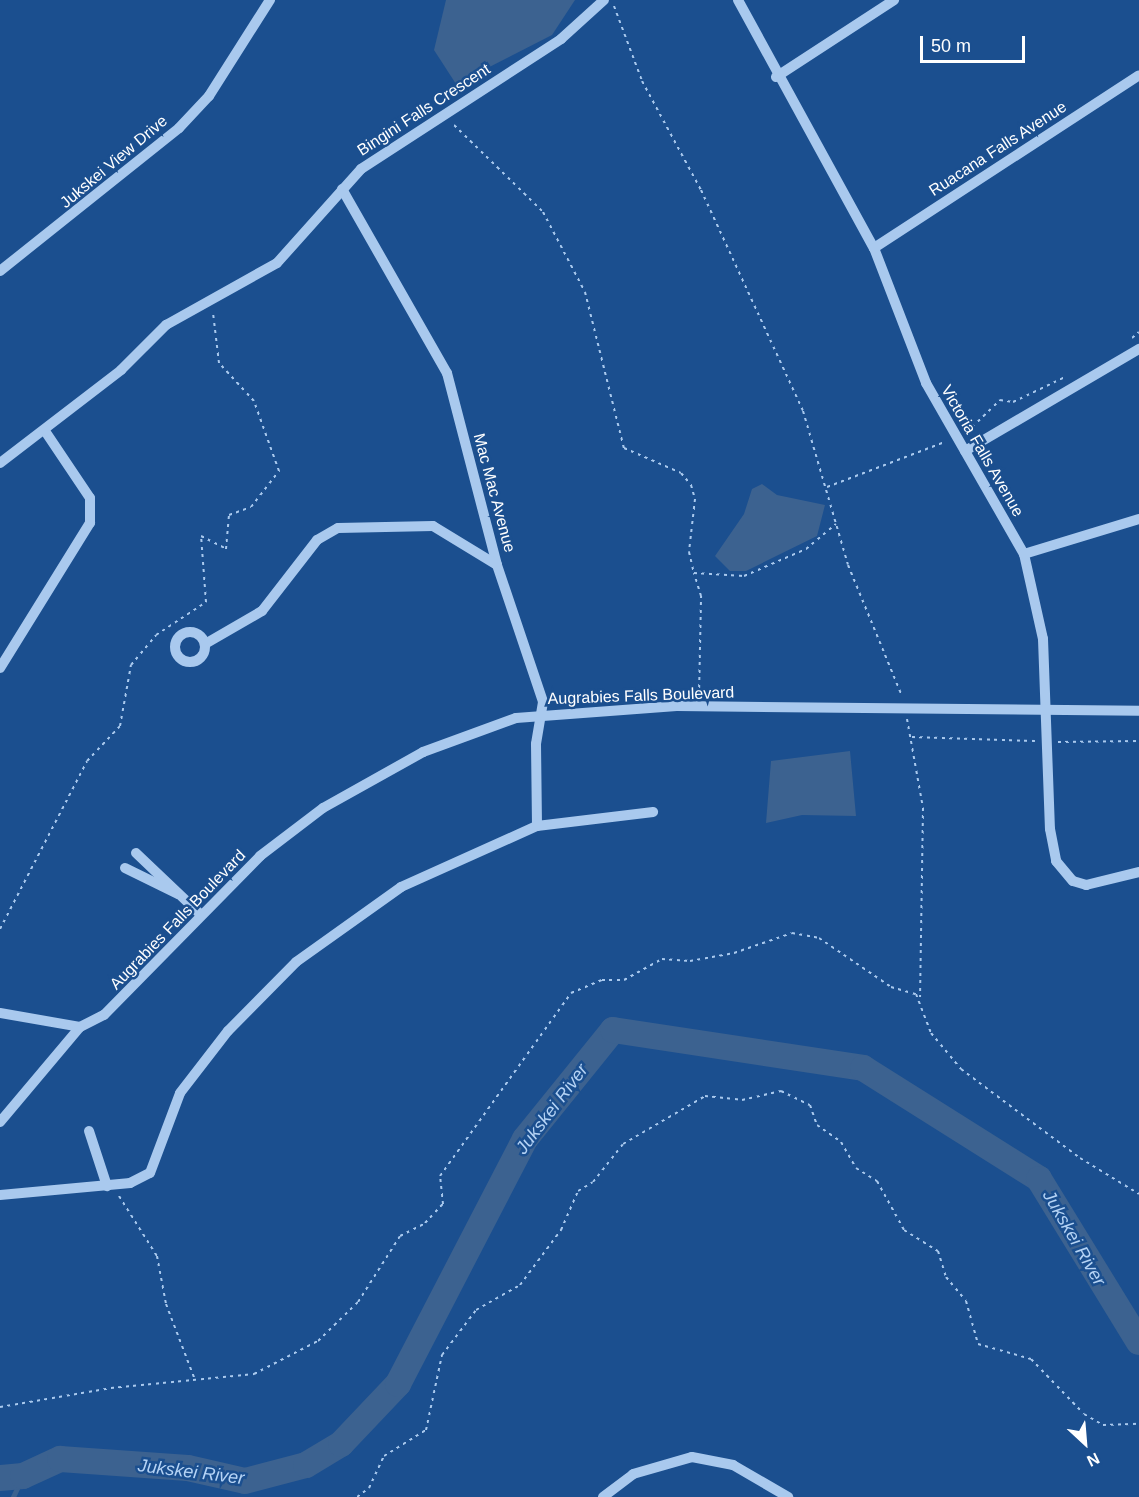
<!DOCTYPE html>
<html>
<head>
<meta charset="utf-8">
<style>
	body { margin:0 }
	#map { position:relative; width:1139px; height:1497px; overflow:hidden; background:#1b4f8f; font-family:Arial,sans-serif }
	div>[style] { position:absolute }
	.water>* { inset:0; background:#3c6290 }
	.stream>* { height:4.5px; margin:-2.25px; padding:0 2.25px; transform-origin:2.25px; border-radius:2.25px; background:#3c6290 }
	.river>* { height:26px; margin:-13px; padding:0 13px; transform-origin:13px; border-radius:13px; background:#3c6290 }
	.path>* { height:2px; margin-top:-1px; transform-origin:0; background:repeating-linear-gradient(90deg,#a9c9ee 0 3px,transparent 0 7.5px) }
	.minor>* { height:10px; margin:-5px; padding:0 5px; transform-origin:5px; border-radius:5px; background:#a9c9ee }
	.minor>.ring { margin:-5px; padding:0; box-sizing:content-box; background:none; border:10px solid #a9c9ee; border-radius:50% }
	span { translate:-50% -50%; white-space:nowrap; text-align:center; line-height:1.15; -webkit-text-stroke:5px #1b4f8f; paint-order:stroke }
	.street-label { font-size:16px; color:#fff }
	.water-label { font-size:18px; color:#b5d3f5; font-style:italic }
	.north { position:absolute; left:1055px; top:1413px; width:60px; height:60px; -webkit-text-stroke:4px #1b4f8f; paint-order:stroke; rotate:154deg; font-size:16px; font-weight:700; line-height:24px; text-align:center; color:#fff }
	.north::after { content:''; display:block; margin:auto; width:21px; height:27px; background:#fff; clip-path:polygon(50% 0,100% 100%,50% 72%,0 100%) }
	.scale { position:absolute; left:920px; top:36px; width:105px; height:27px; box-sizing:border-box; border:3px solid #fff; border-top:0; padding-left:8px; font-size:18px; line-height:21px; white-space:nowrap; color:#fff; -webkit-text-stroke:4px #1b4f8f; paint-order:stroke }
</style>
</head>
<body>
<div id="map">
	<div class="water">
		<div style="clip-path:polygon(446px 0,575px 0,552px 35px,456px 84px,434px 50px)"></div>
		<div style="clip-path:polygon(762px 484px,777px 495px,825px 505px,817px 536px,746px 571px,730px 571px,715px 556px,744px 514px,752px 489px)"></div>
		<div style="clip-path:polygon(850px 751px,856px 816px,802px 815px,766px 823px,771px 761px)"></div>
	</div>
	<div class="stream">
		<div style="left:13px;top:1497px;width:23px;rotate:-65deg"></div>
	</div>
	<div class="river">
		<div style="left:0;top:1478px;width:23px;rotate:-5deg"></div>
		<div style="left:23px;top:1476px;width:41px;rotate:-24.7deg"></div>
		<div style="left:60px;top:1459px;width:128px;rotate:4deg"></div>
		<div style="left:188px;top:1468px;width:58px;rotate:12.8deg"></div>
		<div style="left:245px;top:1481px;width:63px;rotate:-14.7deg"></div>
		<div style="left:306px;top:1465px;width:41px;rotate:-31deg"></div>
		<div style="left:341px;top:1444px;width:83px;rotate:-46.5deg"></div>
		<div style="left:398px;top:1384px;width:276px;rotate:-62.6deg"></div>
		<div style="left:525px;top:1139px;width:140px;rotate:-51.1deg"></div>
		<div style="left:613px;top:1030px;width:253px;rotate:8.6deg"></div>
		<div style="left:863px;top:1068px;width:208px;rotate:32.2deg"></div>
		<div style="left:1039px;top:1179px;width:191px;rotate:58.5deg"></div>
	</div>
	<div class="path">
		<div style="left:614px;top:6px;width:80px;rotate:69.5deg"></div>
		<div style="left:642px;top:81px;width:124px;rotate:61.6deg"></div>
		<div style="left:701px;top:190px;width:243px;rotate:65.2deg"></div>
		<div style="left:803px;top:411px;width:160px;rotate:73.7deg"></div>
		<div style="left:848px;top:565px;width:142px;rotate:67.6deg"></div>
		<div style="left:454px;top:125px;width:124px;rotate:44.3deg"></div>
		<div style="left:543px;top:212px;width:90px;rotate:62.3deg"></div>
		<div style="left:585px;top:292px;width:161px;rotate:76deg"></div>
		<div style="left:624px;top:448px;width:62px;rotate:23.7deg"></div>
		<div style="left:681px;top:473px;width:16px;rotate:50deg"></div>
		<div style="left:691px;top:485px;width:15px;rotate:74deg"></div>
		<div style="left:695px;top:499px;width:53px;rotate:96.5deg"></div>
		<div style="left:689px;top:552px;width:22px;rotate:77deg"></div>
		<div style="left:1132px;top:338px;width:9px;rotate:-41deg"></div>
		<div style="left:967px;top:432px;width:46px;rotate:-44.1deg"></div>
		<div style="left:1000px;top:400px;width:13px;rotate:9deg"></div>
		<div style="left:1013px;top:402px;width:58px;rotate:-25.7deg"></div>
		<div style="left:827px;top:487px;width:126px;rotate:-20.9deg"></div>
		<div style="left:699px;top:695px;width:99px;rotate:-88.8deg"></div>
		<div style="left:701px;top:596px;width:24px;rotate:-107deg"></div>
		<div style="left:694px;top:573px;width:50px;rotate:3.4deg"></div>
		<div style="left:744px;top:576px;width:68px;rotate:-23.5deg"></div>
		<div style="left:806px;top:549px;width:39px;rotate:-40deg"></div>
		<div style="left:907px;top:719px;width:90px;rotate:79.8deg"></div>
		<div style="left:923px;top:808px;width:189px;rotate:90.9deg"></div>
		<div style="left:912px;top:737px;width:123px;rotate:1.9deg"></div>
		<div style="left:1058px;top:742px;width:81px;rotate:-0.7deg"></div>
		<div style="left:0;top:929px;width:189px;rotate:-62.6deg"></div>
		<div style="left:87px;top:761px;width:48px;rotate:-46.7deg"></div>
		<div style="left:120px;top:726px;width:62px;rotate:-79.8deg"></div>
		<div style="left:131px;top:665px;width:39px;rotate:-50deg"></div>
		<div style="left:156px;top:635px;width:60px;rotate:-33.4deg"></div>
		<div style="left:206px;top:602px;width:66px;rotate:-94.3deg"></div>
		<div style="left:201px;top:536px;width:28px;rotate:27deg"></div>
		<div style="left:226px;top:549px;width:34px;rotate:-85deg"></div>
		<div style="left:229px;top:515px;width:23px;rotate:-20deg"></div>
		<div style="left:251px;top:507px;width:46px;rotate:-52.1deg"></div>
		<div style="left:279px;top:471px;width:74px;rotate:-109.7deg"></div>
		<div style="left:254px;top:401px;width:52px;rotate:-132.6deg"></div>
		<div style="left:219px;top:363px;width:50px;rotate:-96.8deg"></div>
		<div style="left:119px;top:1196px;width:71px;rotate:57.7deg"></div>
		<div style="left:157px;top:1256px;width:49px;rotate:79.4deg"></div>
		<div style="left:166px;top:1304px;width:81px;rotate:69.1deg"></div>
		<div style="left:0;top:1407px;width:113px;rotate:-9.7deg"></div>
		<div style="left:111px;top:1388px;width:144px;rotate:-5.6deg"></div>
		<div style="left:254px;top:1374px;width:72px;rotate:-27.3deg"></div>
		<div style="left:318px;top:1341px;width:56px;rotate:-44.3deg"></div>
		<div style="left:358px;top:1302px;width:78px;rotate:-57.5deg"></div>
		<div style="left:400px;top:1236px;width:28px;rotate:-27deg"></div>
		<div style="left:425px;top:1223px;width:26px;rotate:-47deg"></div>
		<div style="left:443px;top:1204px;width:28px;rotate:-96deg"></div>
		<div style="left:440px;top:1176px;width:225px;rotate:-54.4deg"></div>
		<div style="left:571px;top:993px;width:34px;rotate:-23deg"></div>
		<div style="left:602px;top:980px;width:22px"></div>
		<div style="left:624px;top:980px;width:43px;rotate:-28.9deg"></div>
		<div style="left:662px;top:959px;width:28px;rotate:4deg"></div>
		<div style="left:690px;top:961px;width:45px;rotate:-10.3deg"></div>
		<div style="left:734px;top:953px;width:61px;rotate:-19deg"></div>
		<div style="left:792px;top:933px;width:27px;rotate:10deg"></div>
		<div style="left:819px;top:938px;width:87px;rotate:34.2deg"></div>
		<div style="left:891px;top:987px;width:26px;rotate:16deg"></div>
		<div style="left:916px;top:994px;width:42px;rotate:69deg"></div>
		<div style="left:931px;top:1033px;width:47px;rotate:50.2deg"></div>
		<div style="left:961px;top:1069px;width:149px;rotate:36.8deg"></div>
		<div style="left:1080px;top:1158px;width:69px;rotate:31.4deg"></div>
		<div style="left:357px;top:1497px;width:15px;rotate:-37deg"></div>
		<div style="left:369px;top:1488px;width:35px;rotate:-65deg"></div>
		<div style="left:384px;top:1456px;width:49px;rotate:-31.8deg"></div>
		<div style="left:426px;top:1430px;width:77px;rotate:-78deg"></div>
		<div style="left:442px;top:1355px;width:56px;rotate:-52.9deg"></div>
		<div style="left:476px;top:1310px;width:51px;rotate:-29.6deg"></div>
		<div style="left:520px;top:1285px;width:69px;rotate:-53.3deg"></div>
		<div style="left:561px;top:1230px;width:43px;rotate:-66.4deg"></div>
		<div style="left:578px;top:1191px;width:17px;rotate:-31deg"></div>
		<div style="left:593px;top:1182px;width:48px;rotate:-51.7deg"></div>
		<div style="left:623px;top:1144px;width:95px;rotate:-30.3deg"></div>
		<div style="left:705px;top:1096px;width:37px;rotate:6deg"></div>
		<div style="left:742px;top:1100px;width:40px;rotate:-13deg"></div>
		<div style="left:781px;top:1091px;width:32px;rotate:26deg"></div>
		<div style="left:810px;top:1105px;width:21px;rotate:71deg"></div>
		<div style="left:817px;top:1125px;width:29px;rotate:35deg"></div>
		<div style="left:841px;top:1142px;width:30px;rotate:60deg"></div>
		<div style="left:856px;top:1168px;width:25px;rotate:32deg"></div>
		<div style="left:877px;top:1181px;width:56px;rotate:61.1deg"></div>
		<div style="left:904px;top:1230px;width:40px;rotate:32deg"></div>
		<div style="left:938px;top:1251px;width:27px;rotate:73deg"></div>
		<div style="left:946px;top:1277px;width:31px;rotate:50deg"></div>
		<div style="left:966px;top:1301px;width:45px;rotate:74.4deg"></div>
		<div style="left:978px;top:1344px;width:55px;rotate:15.8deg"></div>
		<div style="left:1031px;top:1359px;width:76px;rotate:46.1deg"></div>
		<div style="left:1084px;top:1414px;width:22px;rotate:30deg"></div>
		<div style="left:1103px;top:1425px;width:36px;rotate:-2deg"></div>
	</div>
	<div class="minor">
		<div style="left:738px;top:0;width:283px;rotate:61.3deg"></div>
		<div style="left:874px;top:248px;width:145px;rotate:68.9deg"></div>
		<div style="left:926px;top:383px;width:197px;rotate:60.2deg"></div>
		<div style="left:1024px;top:554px;width:87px;rotate:77.4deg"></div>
		<div style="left:1043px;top:639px;width:190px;rotate:87.9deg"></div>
		<div style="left:1050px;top:829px;width:33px;rotate:79deg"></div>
		<div style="left:1056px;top:861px;width:26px;rotate:50deg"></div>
		<div style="left:1073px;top:881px;width:14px;rotate:17deg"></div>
		<div style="left:1086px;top:885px;width:55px;rotate:-13.8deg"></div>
		<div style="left:776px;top:77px;width:141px;rotate:-33.1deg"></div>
		<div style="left:342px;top:189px;width:212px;rotate:60.3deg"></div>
		<div style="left:447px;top:373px;width:198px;rotate:75.4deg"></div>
		<div style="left:497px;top:565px;width:145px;rotate:71.4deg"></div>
		<div style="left:543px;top:702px;width:43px;rotate:99.5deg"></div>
		<div style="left:536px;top:744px;width:82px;rotate:89.3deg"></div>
		<div style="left:874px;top:248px;width:316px;rotate:-33.1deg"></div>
		<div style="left:0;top:271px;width:229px;rotate:-38.6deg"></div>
		<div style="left:179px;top:128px;width:44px;rotate:-46.8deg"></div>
		<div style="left:209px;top:96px;width:114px;rotate:-57.6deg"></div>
		<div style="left:965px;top:451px;width:202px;rotate:-30.4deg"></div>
		<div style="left:0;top:463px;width:153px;rotate:-37.5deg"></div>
		<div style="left:121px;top:370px;width:64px;rotate:-45deg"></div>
		<div style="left:166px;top:325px;width:127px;rotate:-29.2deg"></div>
		<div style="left:277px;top:263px;width:126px;rotate:-48.2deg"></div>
		<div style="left:361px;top:169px;width:239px;rotate:-33deg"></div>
		<div style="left:561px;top:39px;width:58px;rotate:-42.2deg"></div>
		<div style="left:1024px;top:554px;width:120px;rotate:-16.9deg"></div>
		<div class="ring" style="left:175px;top:632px;width:20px;height:20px"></div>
		<div style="left:205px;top:644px;width:66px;rotate:-30.1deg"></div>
		<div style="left:262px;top:611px;width:90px;rotate:-52.2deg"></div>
		<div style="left:317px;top:540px;width:24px;rotate:-30deg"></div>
		<div style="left:338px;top:528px;width:95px;rotate:-1.2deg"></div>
		<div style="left:433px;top:526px;width:75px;rotate:31.4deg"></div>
		<div style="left:0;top:668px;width:171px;rotate:-58.2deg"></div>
		<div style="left:90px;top:523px;width:25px;rotate:-90deg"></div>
		<div style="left:90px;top:498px;width:81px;rotate:-123.9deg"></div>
		<div style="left:136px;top:853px;width:88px;rotate:43.6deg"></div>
		<div style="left:125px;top:868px;width:59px;rotate:26.1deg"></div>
		<div style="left:0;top:1013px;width:81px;rotate:9.9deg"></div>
		<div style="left:80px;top:1027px;width:27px;rotate:-27deg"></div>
		<div style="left:104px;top:1015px;width:223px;rotate:-45.5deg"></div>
		<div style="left:260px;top:856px;width:79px;rotate:-37.3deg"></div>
		<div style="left:323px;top:808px;width:115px;rotate:-29.2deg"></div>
		<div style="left:423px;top:752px;width:99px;rotate:-20.1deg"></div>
		<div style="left:516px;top:718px;width:161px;rotate:-4.3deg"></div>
		<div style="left:677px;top:706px;width:462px;rotate:0.6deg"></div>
		<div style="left:0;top:1122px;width:124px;rotate:-49.9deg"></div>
		<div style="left:89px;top:1131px;width:58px;rotate:71.9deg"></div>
		<div style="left:0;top:1195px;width:131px;rotate:-5.3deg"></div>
		<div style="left:130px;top:1183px;width:22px;rotate:-27deg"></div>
		<div style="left:150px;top:1173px;width:85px;rotate:-69.4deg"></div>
		<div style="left:180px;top:1093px;width:78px;rotate:-52.3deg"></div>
		<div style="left:228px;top:1031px;width:97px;rotate:-45.4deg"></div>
		<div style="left:296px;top:962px;width:129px;rotate:-35.5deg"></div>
		<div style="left:401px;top:887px;width:149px;rotate:-24.2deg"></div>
		<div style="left:537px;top:826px;width:117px;rotate:-6.9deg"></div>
		<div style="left:603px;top:1497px;width:38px;rotate:-37deg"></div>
		<div style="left:633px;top:1474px;width:61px;rotate:-16.1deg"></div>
		<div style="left:692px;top:1457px;width:42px;rotate:11deg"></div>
		<div style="left:733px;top:1465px;width:64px;rotate:30.2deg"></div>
	</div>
	<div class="street-label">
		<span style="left:424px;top:110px;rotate:-33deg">Bingini Falls Crescent</span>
		<span style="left:998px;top:149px;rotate:-33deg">Ruacana Falls Avenue</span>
		<span style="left:114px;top:162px;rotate:-40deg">Jukskei View Drive</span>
		<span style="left:982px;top:451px;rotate:60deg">Victoria Falls Avenue</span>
		<span style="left:494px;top:493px;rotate:75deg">Mac Mac Avenue</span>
		<span style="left:641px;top:696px;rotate:-2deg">Augrabies Falls Boulevard</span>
		<span style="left:178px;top:920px;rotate:-46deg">Augrabies Falls Boulevard</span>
	</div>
	<div class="water-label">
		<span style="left:552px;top:1109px;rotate:-53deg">Jukskei River</span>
		<span style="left:1074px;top:1238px;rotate:60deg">Jukskei River</span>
		<span style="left:191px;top:1472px;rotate:7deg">Jukskei River</span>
	</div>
	<div class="north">N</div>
	<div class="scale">50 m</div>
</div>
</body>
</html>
